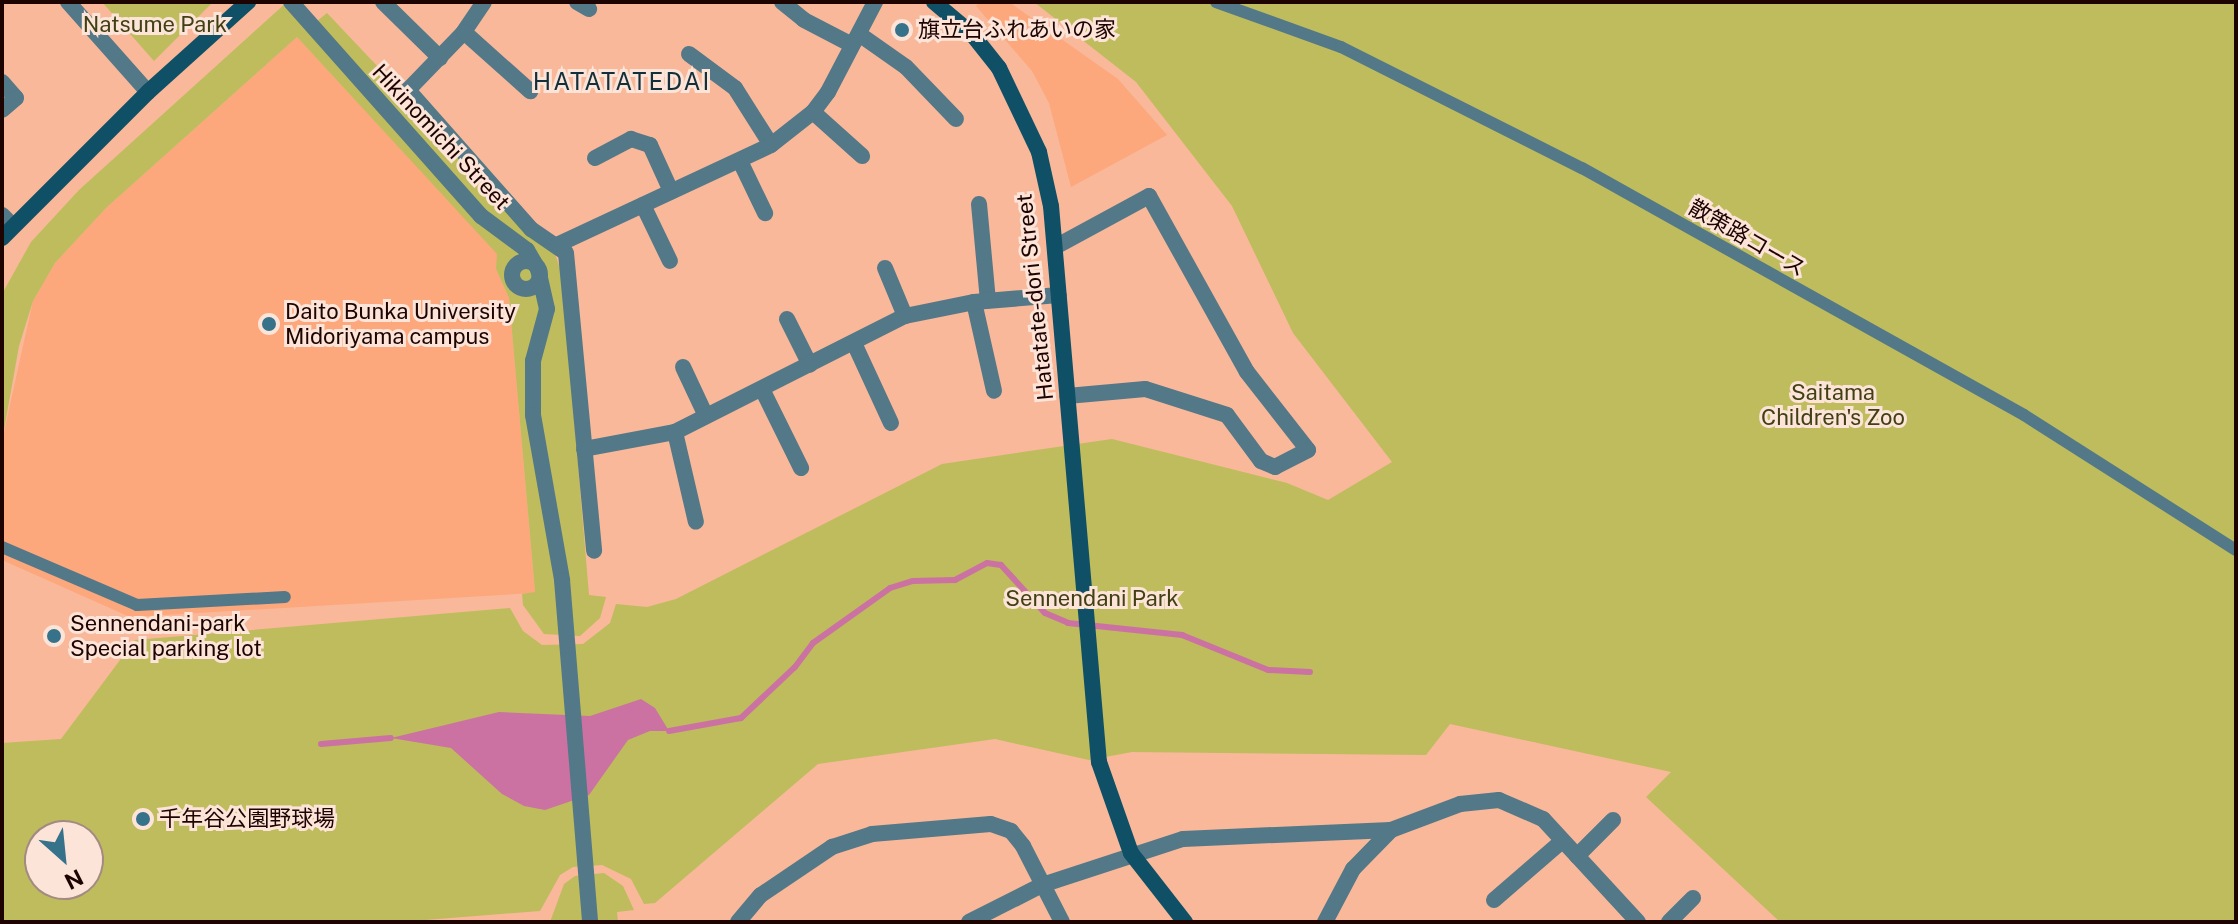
<!DOCTYPE html>
<html>
<head>
<meta charset="utf-8">
<style>
	body { margin:0 }
	#map { position:relative; width:2238px; height:924px; overflow:hidden; background:#f8b899; font-family:"Public Sans","Noto Sans JP",sans-serif }
	div>[style] { position:absolute }
	.built>* { inset:0; background:#fda77c }
	.green>* { inset:0; background:#bebc5d }
	.water>* { inset:0; background:#cb72a2 }
	.stream>* { height:6px; margin:-3px; padding:0 3px; transform-origin:3px; border-radius:3px; background:#cb72a2 }
	.lane>* { height:12px; margin:-6px; padding:0 6px; transform-origin:6px; border-radius:6px; background:#537888 }
	.street>* { height:16px; margin:-8px; padding:0 8px; transform-origin:8px; border-radius:8px; background:#537888 }
	.street>.ring { margin:-8px; padding:0; box-sizing:content-box; background:none; border:16px solid #537888; border-radius:50% }
	.secondary>* { height:16px; margin:-8px; padding:0 8px; transform-origin:8px; border-radius:8px; background:#0f5067 }
	.dots>* { width:22px; height:22px; translate:-50% -50%; box-sizing:border-box; border:4px solid #fce4d8; border-radius:50% }
	span { translate:-50% -50%; white-space:nowrap; text-align:center; line-height:1.15; -webkit-text-stroke:6px #fce4d8; paint-order:stroke }
	.park-label { font-size:22px; color:#414014 }
	.poi-label { font-size:22px; color:#1e0400 }
	.left { translate:0 -50%; text-align:left }
	.street-label { font-size:22px; color:#1e0400 }
	.neighbourhood-label { font-size:24px; color:#122f3a; letter-spacing:2px }
	.frame { position:absolute; inset:0; border:4px solid #1e0400; pointer-events:none }
	.north { position:absolute; left:24px; top:820px; width:80px; height:80px; box-sizing:border-box; background:#fce4d8; border:2px solid #a38a82; border-radius:50%; rotate:153deg; font-size:22px; font-weight:700; line-height:32px; text-align:center; color:#1e0400 }
	.north::after { content:''; display:block; margin:auto; width:28px; height:36px; background:#37728b; clip-path:polygon(50% 0,100% 100%,50% 72%,0 100%) }
</style>
</head>
<body>
<div id="map">
	<div class="built">
		<div style="clip-path:polygon(980px 2px,1009px 2px,1118px 79px,1167px 135px,1071px 187px,1049px 103px,1032px 71px,976px 6px)"></div>
		<div style="clip-path:polygon(297px 37px,498px 254px,496px 269px,509px 298px,535px 593px,130px 617px,2px 560px,2px 441px,33px 301px,55px 263px,106px 208px)"></div>
	</div>
	<div class="green">
		<div style="clip-path:polygon(102px 2px,213px 2px,154px 61px)"></div>
		<div style="clip-path:polygon(287px 2px,316px 22px,327px 13px,555px 254px,562px 274px,589px 595px,606px 597px,600px 618px,580px 636px,544px 634px,523px 605px,522px 594px,535px 592px,509px 298px,496px 269px,497px 254px,297px 37px,106px 208px,55px 263px,33px 301px,19px 346px,2px 441px,2px 294px,31px 242px,79px 190px)"></div>
		<div style="clip-path:polygon(evenodd,1034px 2px,2236px 2px,2236px 922px,1780px 922px,1646px 797px,1671px 772px,1450px 724px,1426px 755px,1132px 752px,1089px 760px,995px 739px,818px 764px,655px 903px,644px 904px,631px 879px,602px 865px,573px 867px,560px 875px,540px 911px,400px 922px,2px 922px,2px 743px,61px 739px,135px 640px,510px 608px,523px 631px,542px 645px,583px 644px,610px 623px,616px 604px,647px 607px,676px 599px,942px 464px,1112px 439px,1287px 483px,1328px 500px,1392px 462px,1293px 333px,1232px 206px,1136px 82px,1034px 2px,40px 836px,88px 836px,88px 884px,40px 884px,40px 836px)"></div>
		<div style="clip-path:polygon(604px 873px,623px 886px,634px 910px,617px 912px,618px 922px,550px 922px,564px 884px,575px 876px)"></div>
	</div>
	<div class="water">
		<div style="clip-path:polygon(641px 699px,655px 708px,669px 731px,650px 731px,628px 740px,589px 795px,545px 810px,524px 806px,502px 794px,451px 748px,391px 738px,499px 712px,590px 716px)"></div>
	</div>
	<div class="stream">
		<div style="left:669px;top:731px;width:73px;rotate:-10.2deg"></div>
		<div style="left:741px;top:718px;width:74px;rotate:-43.4deg"></div>
		<div style="left:795px;top:667px;width:30px;rotate:-53deg"></div>
		<div style="left:813px;top:643px;width:95px;rotate:-35.5deg"></div>
		<div style="left:890px;top:588px;width:24px;rotate:-17deg"></div>
		<div style="left:913px;top:581px;width:42px;rotate:-1.4deg"></div>
		<div style="left:955px;top:580px;width:36px;rotate:-28deg"></div>
		<div style="left:987px;top:563px;width:14px;rotate:8deg"></div>
		<div style="left:1001px;top:565px;width:65px;rotate:47.5deg"></div>
		<div style="left:1045px;top:613px;width:25px;rotate:23deg"></div>
		<div style="left:1068px;top:623px;width:115px;rotate:6deg"></div>
		<div style="left:1182px;top:635px;width:93px;rotate:22.1deg"></div>
		<div style="left:1268px;top:670px;width:42px;rotate:2.7deg"></div>
		<div style="left:321px;top:744px;width:70px;rotate:-4.9deg"></div>
	</div>
	<div class="lane">
		<div style="left:1216px;top:2px;width:133px;rotate:19.8deg"></div>
		<div style="left:1341px;top:47px;width:270px;rotate:26.7deg"></div>
		<div style="left:1582px;top:168px;width:506px;rotate:29.2deg"></div>
		<div style="left:2024px;top:415px;width:251px;rotate:32.5deg"></div>
		<div style="left:2px;top:547px;width:147px;rotate:23.2deg"></div>
		<div style="left:137px;top:605px;width:148px;rotate:-3.1deg"></div>
	</div>
	<div class="street">
		<div style="left:68px;top:2px;width:120px;rotate:48.4deg"></div>
		<div style="left:291px;top:2px;width:286px;rotate:48.4deg"></div>
		<div style="left:481px;top:216px;width:57px;rotate:36.5deg"></div>
		<div style="left:527px;top:250px;width:22px;rotate:60deg"></div>
		<div style="left:538px;top:269px;width:41px;rotate:77.3deg"></div>
		<div style="left:547px;top:309px;width:54px;rotate:105.1deg"></div>
		<div style="left:533px;top:361px;width:54px;rotate:90deg"></div>
		<div style="left:533px;top:415px;width:168px;rotate:80deg"></div>
		<div style="left:562px;top:580px;width:343px;rotate:85.3deg"></div>
		<div style="left:383px;top:2px;width:80px;rotate:44.5deg"></div>
		<div style="left:484px;top:2px;width:36px;rotate:124deg"></div>
		<div style="left:464px;top:32px;width:81px;rotate:134deg"></div>
		<div style="left:408px;top:90px;width:186px;rotate:48.5deg"></div>
		<div style="left:531px;top:229px;width:42px;rotate:34.4deg"></div>
		<div style="left:566px;top:253px;width:299px;rotate:84.6deg"></div>
		<div style="left:577px;top:2px;width:14px;rotate:30deg"></div>
		<div style="left:782px;top:2px;width:28px;rotate:39deg"></div>
		<div style="left:804px;top:20px;width:54px;rotate:27.5deg"></div>
		<div style="left:464px;top:32px;width:89px;rotate:41.8deg"></div>
		<div style="left:859px;top:34px;width:57px;rotate:35.1deg"></div>
		<div style="left:906px;top:67px;width:72px;rotate:46.1deg"></div>
		<div style="left:689px;top:54px;width:57px;rotate:36.5deg"></div>
		<div style="left:735px;top:88px;width:67px;rotate:57.7deg"></div>
		<div style="left:2px;top:82px;width:21px;rotate:49deg"></div>
		<div style="left:16px;top:98px;width:18px;rotate:139deg"></div>
		<div style="left:813px;top:112px;width:66px;rotate:41.9deg"></div>
		<div style="left:595px;top:158px;width:41px;rotate:-27.8deg"></div>
		<div style="left:631px;top:139px;width:20px;rotate:18deg"></div>
		<div style="left:650px;top:145px;width:51px;rotate:65.5deg"></div>
		<div style="left:740px;top:161px;width:58px;rotate:64.3deg"></div>
		<div style="left:979px;top:204px;width:97px;rotate:84.7deg"></div>
		<div style="left:643px;top:205px;width:62px;rotate:64.3deg"></div>
		<div style="left:2px;top:215px;width:13px;rotate:45deg"></div>
		<div style="left:559px;top:244px;width:234px;rotate:-25deg"></div>
		<div style="left:771px;top:145px;width:53px;rotate:-38.2deg"></div>
		<div style="left:813px;top:112px;width:25px;rotate:-53deg"></div>
		<div style="left:828px;top:92px;width:102px;rotate:-62.4deg"></div>
		<div style="left:1055px;top:247px;width:107px;rotate:-28.5deg"></div>
		<div style="left:1149px;top:196px;width:201px;rotate:60.9deg"></div>
		<div style="left:1247px;top:372px;width:99px;rotate:52deg"></div>
		<div style="left:1308px;top:450px;width:37px;rotate:153deg"></div>
		<div style="left:1275px;top:467px;width:15px;rotate:-157deg"></div>
		<div style="left:1261px;top:461px;width:57px;rotate:-126.5deg"></div>
		<div style="left:1227px;top:415px;width:86px;rotate:-162.4deg"></div>
		<div style="left:1145px;top:389px;width:78px;rotate:174.9deg"></div>
		<div class="ring" style="left:512px;top:261px;width:12px;height:12px"></div>
		<div style="left:885px;top:268px;width:52px;rotate:67.4deg"></div>
		<div style="left:974px;top:302px;width:91px;rotate:77.3deg"></div>
		<div style="left:787px;top:319px;width:51px;rotate:63.4deg"></div>
		<div style="left:854px;top:343px;width:88px;rotate:65.2deg"></div>
		<div style="left:683px;top:367px;width:54px;rotate:64.9deg"></div>
		<div style="left:763px;top:391px;width:86px;rotate:63.7deg"></div>
		<div style="left:675px;top:432px;width:92px;rotate:76.9deg"></div>
		<div style="left:584px;top:449px;width:93px;rotate:-10.6deg"></div>
		<div style="left:675px;top:432px;width:258px;rotate:-26.8deg"></div>
		<div style="left:905px;top:316px;width:70px;rotate:-11.5deg"></div>
		<div style="left:974px;top:302px;width:85px;rotate:-4.7deg"></div>
		<div style="left:1577px;top:856px;width:51px;rotate:-45deg"></div>
		<div style="left:1494px;top:900px;width:89px;rotate:-40.9deg"></div>
		<div style="left:738px;top:922px;width:35px;rotate:-50deg"></div>
		<div style="left:761px;top:895px;width:86px;rotate:-34.1deg"></div>
		<div style="left:832px;top:847px;width:42px;rotate:-18deg"></div>
		<div style="left:872px;top:834px;width:119px;rotate:-4.8deg"></div>
		<div style="left:991px;top:824px;width:21px;rotate:19deg"></div>
		<div style="left:1011px;top:831px;width:19px;rotate:51deg"></div>
		<div style="left:1023px;top:846px;width:85px;rotate:62.8deg"></div>
		<div style="left:969px;top:922px;width:82px;rotate:-26.9deg"></div>
		<div style="left:1042px;top:885px;width:148px;rotate:-18.1deg"></div>
		<div style="left:1183px;top:839px;width:208px;rotate:-2.5deg"></div>
		<div style="left:1391px;top:830px;width:74px;rotate:-20.6deg"></div>
		<div style="left:1460px;top:804px;width:39px;rotate:-6deg"></div>
		<div style="left:1499px;top:800px;width:48px;rotate:23.4deg"></div>
		<div style="left:1543px;top:819px;width:140px;rotate:47.3deg"></div>
		<div style="left:1325px;top:922px;width:60px;rotate:-62.2deg"></div>
		<div style="left:1353px;top:869px;width:54px;rotate:-45.7deg"></div>
		<div style="left:1669px;top:922px;width:34px;rotate:-45deg"></div>
	</div>
	<div class="secondary">
		<div style="left:934px;top:2px;width:50px;rotate:40.1deg"></div>
		<div style="left:972px;top:34px;width:43px;rotate:51.5deg"></div>
		<div style="left:999px;top:68px;width:93px;rotate:64.5deg"></div>
		<div style="left:1039px;top:152px;width:55px;rotate:77.5deg"></div>
		<div style="left:1051px;top:206px;width:558px;rotate:85.07deg"></div>
		<div style="left:1099px;top:762px;width:96px;rotate:70.6deg"></div>
		<div style="left:1131px;top:853px;width:88px;rotate:52deg"></div>
		<div style="left:2px;top:238px;width:206px;rotate:-45deg"></div>
		<div style="left:148px;top:92px;width:135px;rotate:-42deg"></div>
	</div>
	<div class="dots">
		<div style="left:902px;top:30px;background:#37728b"></div>
		<div style="left:269px;top:324px;background:#37728b"></div>
		<div style="left:54px;top:636px;background:#37728b"></div>
		<div style="left:143px;top:819px;background:#37728b"></div>
	</div>
	<div class="park-label">
		<span style="left:155px;top:25px">Natsume Park</span>
		<span style="left:1833px;top:405px">Saitama<br>Children's Zoo</span>
		<span style="left:1092px;top:599px">Sennendani Park</span>
	</div>
	<div class="poi-label">
		<span class="left" style="left:918px;top:30px">旗立台ふれあいの家</span>
		<span class="left" style="left:285px;top:324px">Daito Bunka University<br>Midoriyama campus</span>
		<span class="left" style="left:70px;top:636px">Sennendani-park<br>Special parking lot</span>
		<span class="left" style="left:159px;top:819px">千年谷公園野球場</span>
	</div>
	<div class="street-label">
		<span style="left:441px;top:137px;rotate:47deg">Hikinomichi Street</span>
		<span style="left:1747px;top:238px;rotate:30deg">散策路コース</span>
		<span style="left:1035px;top:297px;rotate:-96deg">Hatatate-dori Street</span>
	</div>
	<div class="neighbourhood-label">
		<span style="left:622px;top:82px">HATATATEDAI</span>
	</div>
	<div class="frame"></div>
	<div class="north">N</div>
</div>
</body>
</html>
